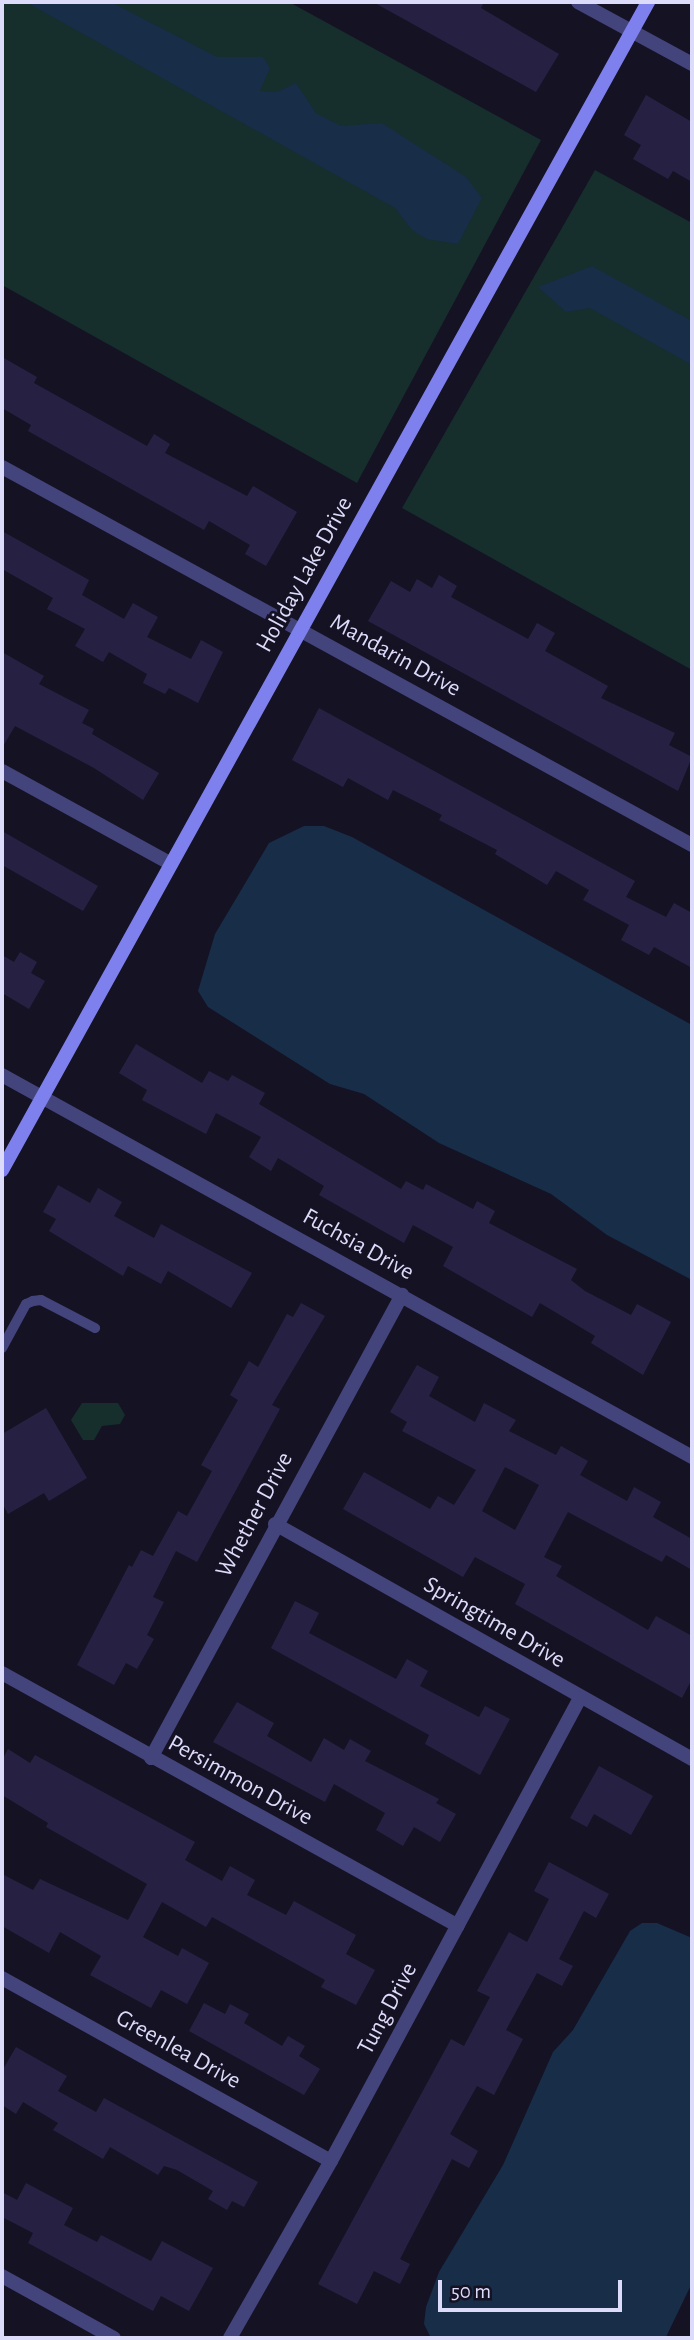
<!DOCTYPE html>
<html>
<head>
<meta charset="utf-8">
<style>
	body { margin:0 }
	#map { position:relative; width:694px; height:2340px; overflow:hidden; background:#151224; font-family:"Alegreya Sans",sans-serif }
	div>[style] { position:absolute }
	.green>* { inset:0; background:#162e2c }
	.water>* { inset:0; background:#172d48 }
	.building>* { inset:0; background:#262143 }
	.lane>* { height:10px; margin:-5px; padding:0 5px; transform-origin:5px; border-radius:5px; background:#44447d }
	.street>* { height:14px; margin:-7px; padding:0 7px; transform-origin:7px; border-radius:7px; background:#44447d }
	.secondary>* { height:14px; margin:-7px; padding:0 7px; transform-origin:7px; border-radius:7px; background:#7e81ed }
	span { translate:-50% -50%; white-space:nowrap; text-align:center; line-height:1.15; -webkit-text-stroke:6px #151224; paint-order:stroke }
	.street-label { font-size:24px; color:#dddbfa }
	.frame { position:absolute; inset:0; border:4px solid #dddbfa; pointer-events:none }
	.scale { position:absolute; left:438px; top:2280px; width:184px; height:32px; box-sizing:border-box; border:4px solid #dddbfa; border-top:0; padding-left:9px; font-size:21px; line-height:24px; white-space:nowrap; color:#dddbfa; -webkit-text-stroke:5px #151224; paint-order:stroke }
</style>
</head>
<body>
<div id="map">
	<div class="green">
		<div style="clip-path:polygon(2px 2px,289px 2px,541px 140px,357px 483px,2px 285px)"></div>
		<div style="clip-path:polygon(595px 170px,692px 223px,692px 670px,402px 508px)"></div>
		<div style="clip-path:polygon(82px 1403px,118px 1403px,125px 1415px,120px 1424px,102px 1426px,94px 1440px,83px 1440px,71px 1420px)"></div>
	</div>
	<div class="water">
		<div style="clip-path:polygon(26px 2px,111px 2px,217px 57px,263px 57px,270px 68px,260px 91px,277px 92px,296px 83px,316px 113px,341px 126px,382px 123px,466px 177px,482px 198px,458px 244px,427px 239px,412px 230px,395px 208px)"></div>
		<div style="clip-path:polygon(592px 266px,692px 321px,692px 365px,590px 308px,566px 312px,538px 287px)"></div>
		<div style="clip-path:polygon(304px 826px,324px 826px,352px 837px,692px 1025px,692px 1280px,607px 1235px,551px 1194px,439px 1143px,364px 1094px,330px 1084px,208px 1007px,198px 991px,215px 934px,269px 843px)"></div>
		<div style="clip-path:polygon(642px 1923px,657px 1923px,692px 1938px,692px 2283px,666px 2337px,431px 2338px,424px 2324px,426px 2307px,439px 2272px,503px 2165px,553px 2052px,573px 2030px,630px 1931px)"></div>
	</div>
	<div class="building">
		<div style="clip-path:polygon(373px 2px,484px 2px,481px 8px,559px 54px,536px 92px)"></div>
		<div style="clip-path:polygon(646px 95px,692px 122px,692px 182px,673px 171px,668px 179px,633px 159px,641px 145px,624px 135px)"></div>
		<div style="clip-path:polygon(2px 357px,37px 377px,34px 383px,147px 446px,154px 434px,170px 444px,165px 453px,247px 496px,253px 486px,297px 512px,266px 566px,245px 554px,250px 545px,209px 521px,204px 530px,28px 431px,31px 425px,2px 408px)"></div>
		<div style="clip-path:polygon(2px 531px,89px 580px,82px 595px,124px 619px,133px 603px,158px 617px,147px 637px,191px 659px,201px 640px,223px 652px,198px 703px,169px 688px,165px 694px,143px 683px,147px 674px,109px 652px,103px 662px,75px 646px,85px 629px,47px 609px,53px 598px,2px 569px)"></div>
		<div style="clip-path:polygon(439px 575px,457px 586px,451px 597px,528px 639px,537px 623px,555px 633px,545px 651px,608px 686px,601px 698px,675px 733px,669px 745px,692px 757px,678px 791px,368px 621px,391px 581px,410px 592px,417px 579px,432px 588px)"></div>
		<div style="clip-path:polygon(2px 652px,44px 676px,39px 684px,89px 710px,82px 723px,94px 729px,92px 734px,159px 773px,143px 800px,94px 768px,15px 726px,2px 748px)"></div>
		<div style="clip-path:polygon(319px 708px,635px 881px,626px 897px,666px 917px,674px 903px,692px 913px,692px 968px,654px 947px,649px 955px,621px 940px,629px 925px,583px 900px,589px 890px,556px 871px,547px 885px,495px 854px,497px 850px,439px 820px,442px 815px,393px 790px,388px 800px,348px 778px,343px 787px,292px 760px)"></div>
		<div style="clip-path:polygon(2px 831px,98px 886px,83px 911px,2px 865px)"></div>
		<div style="clip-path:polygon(20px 952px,37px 962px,31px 973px,45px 981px,29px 1009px,2px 993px,2px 955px,14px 962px)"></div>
		<div style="clip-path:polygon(136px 1044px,202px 1083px,209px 1071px,228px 1081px,232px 1075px,265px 1093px,259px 1104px,401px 1189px,406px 1181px,423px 1190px,426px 1184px,473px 1209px,477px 1201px,495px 1211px,489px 1223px,577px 1269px,571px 1280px,585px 1291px,631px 1315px,637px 1304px,671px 1322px,643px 1375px,591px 1343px,595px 1336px,540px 1303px,532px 1317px,443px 1266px,453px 1247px,413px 1225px,404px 1243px,319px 1195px,324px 1186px,278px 1158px,271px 1171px,249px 1157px,261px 1137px,216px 1113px,206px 1134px,142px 1100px,147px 1090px,119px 1073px)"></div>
		<div style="clip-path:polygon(58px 1185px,90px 1203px,98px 1188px,122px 1202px,114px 1216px,154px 1238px,161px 1224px,252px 1273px,231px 1308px,168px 1271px,161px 1284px,128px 1266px,123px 1276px,49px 1231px,56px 1219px,43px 1212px)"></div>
		<div style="clip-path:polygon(301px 1303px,325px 1316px,272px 1405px,280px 1409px,197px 1562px,176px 1551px,153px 1597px,164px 1602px,147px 1635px,154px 1639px,137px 1669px,126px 1663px,114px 1685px,77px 1665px,129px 1565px,132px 1567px,141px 1550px,153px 1556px,178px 1511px,187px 1516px,212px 1471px,201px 1465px,238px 1400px,230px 1395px,249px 1361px,258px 1367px,287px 1314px,293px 1317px)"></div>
		<div style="clip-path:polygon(evenodd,417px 1365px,439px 1377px,429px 1396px,475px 1422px,484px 1403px,516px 1420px,509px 1431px,556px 1455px,561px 1446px,588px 1461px,580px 1475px,627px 1501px,634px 1487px,661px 1502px,653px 1517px,692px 1539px,692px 1570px,666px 1555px,662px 1562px,568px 1512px,544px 1557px,562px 1566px,556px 1576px,648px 1630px,656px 1616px,692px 1636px,692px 1679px,682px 1698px,515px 1604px,525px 1584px,475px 1557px,463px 1577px,343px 1509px,364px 1472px,430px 1509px,438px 1496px,454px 1505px,476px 1470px,402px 1431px,407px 1422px,390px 1412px,417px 1365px,505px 1467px,539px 1485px,515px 1530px,482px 1511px,505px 1467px)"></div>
		<div style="clip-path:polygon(46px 1408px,87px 1478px,49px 1501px,44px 1493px,8px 1514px,2px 1503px,2px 1434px)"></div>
		<div style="clip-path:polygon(295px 1601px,319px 1613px,309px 1633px,396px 1679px,407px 1659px,428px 1671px,420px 1686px,479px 1717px,485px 1706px,510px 1719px,480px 1775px,425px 1744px,429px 1735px,271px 1648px)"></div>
		<div style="clip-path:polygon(237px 1702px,274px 1723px,267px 1736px,311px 1762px,324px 1738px,344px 1750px,350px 1739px,371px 1751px,365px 1761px,439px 1799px,436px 1803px,456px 1814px,440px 1842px,414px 1827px,403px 1846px,376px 1830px,385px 1813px,334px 1784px,325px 1802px,213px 1742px)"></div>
		<div style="clip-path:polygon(8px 1749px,30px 1763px,35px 1755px,195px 1842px,185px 1860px,222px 1881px,230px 1866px,255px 1880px,247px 1895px,286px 1915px,294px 1901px,356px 1935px,346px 1954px,375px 1970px,356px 2005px,321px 1987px,325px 1980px,212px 1917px,206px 1927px,162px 1902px,143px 1937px,178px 1956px,182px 1948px,209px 1963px,187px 2004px,161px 1990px,151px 2008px,90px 1975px,101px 1956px,60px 1932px,49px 1953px,2px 1926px,2px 1874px,33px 1890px,40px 1879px,128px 1920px,147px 1884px,46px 1827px,48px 1823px,2px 1795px,2px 1760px)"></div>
		<div style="clip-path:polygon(599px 1766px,653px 1796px,631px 1835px,594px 1814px,587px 1827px,570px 1818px)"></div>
		<div style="clip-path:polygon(549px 1862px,609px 1894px,596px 1918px,584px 1911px,559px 1959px,573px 1966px,562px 1986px,537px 1973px,506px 2030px,523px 2039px,494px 2095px,477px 2086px,450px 2134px,478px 2151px,469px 2168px,452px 2159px,400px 2259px,410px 2264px,400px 2284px,374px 2271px,357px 2304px,318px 2284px,451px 2039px,464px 2046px,490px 1997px,477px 1991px,509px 1932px,527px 1942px,549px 1899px,534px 1891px)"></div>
		<div style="clip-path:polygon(204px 2003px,225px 2014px,230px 2004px,249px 2014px,244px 2023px,282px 2046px,288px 2036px,305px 2046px,299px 2056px,320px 2069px,304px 2095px,189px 2031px)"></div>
		<div style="clip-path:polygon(16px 2047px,67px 2076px,58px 2091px,96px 2112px,104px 2098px,258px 2182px,244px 2207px,232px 2201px,227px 2210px,208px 2199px,213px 2191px,177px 2170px,164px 2166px,158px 2175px,110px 2147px,103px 2159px,53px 2130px,58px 2123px,23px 2102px,16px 2114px,2px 2105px,2px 2071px)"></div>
		<div style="clip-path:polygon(26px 2183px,73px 2208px,64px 2225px,97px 2242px,101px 2235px,151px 2261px,162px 2241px,213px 2268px,189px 2311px,161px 2296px,153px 2311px,28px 2243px,33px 2233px,2px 2217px,2px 2192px,17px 2200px)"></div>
	</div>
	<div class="lane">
		<div style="left:2px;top:1348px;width:50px;rotate:-61.4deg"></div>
		<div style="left:26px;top:1304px;width:8px;rotate:-23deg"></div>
		<div style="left:33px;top:1301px;width:8px;rotate:-7deg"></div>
		<div style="left:41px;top:1300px;width:61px;rotate:27.4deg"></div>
	</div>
	<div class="street">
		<div style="left:578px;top:2px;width:130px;rotate:28.5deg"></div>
		<div style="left:2px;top:467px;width:787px;rotate:28.72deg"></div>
		<div style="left:2px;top:771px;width:193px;rotate:28.8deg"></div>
		<div style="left:2px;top:1075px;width:789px;rotate:28.97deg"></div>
		<div style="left:275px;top:1524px;width:479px;rotate:29.4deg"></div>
		<div style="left:2px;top:1673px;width:521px;rotate:29.02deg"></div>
		<div style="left:151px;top:1758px;width:527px;rotate:-61.54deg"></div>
		<div style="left:2px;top:1978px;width:376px;rotate:29.1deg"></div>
		<div style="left:2px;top:2276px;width:128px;rotate:29deg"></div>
		<div style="left:230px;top:2338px;width:204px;rotate:-60.3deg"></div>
		<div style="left:331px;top:2161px;width:526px;rotate:-61.73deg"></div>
	</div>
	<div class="secondary">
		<div style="left:2px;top:1170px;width:1335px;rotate:-61.05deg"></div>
	</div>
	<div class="street-label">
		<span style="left:305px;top:575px;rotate:-61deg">Holiday Lake Drive</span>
		<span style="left:395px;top:656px;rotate:29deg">Mandarin Drive</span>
		<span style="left:358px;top:1245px;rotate:29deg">Fuchsia Drive</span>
		<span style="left:255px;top:1515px;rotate:-62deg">Whether Drive</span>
		<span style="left:494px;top:1623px;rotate:30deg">Springtime Drive</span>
		<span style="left:240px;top:1781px;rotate:29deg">Persimmon Drive</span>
		<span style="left:388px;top:2009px;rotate:-62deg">Tung Drive</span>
		<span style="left:178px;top:2050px;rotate:29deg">Greenlea Drive</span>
	</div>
	<div class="frame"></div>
	<div class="scale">50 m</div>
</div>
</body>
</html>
